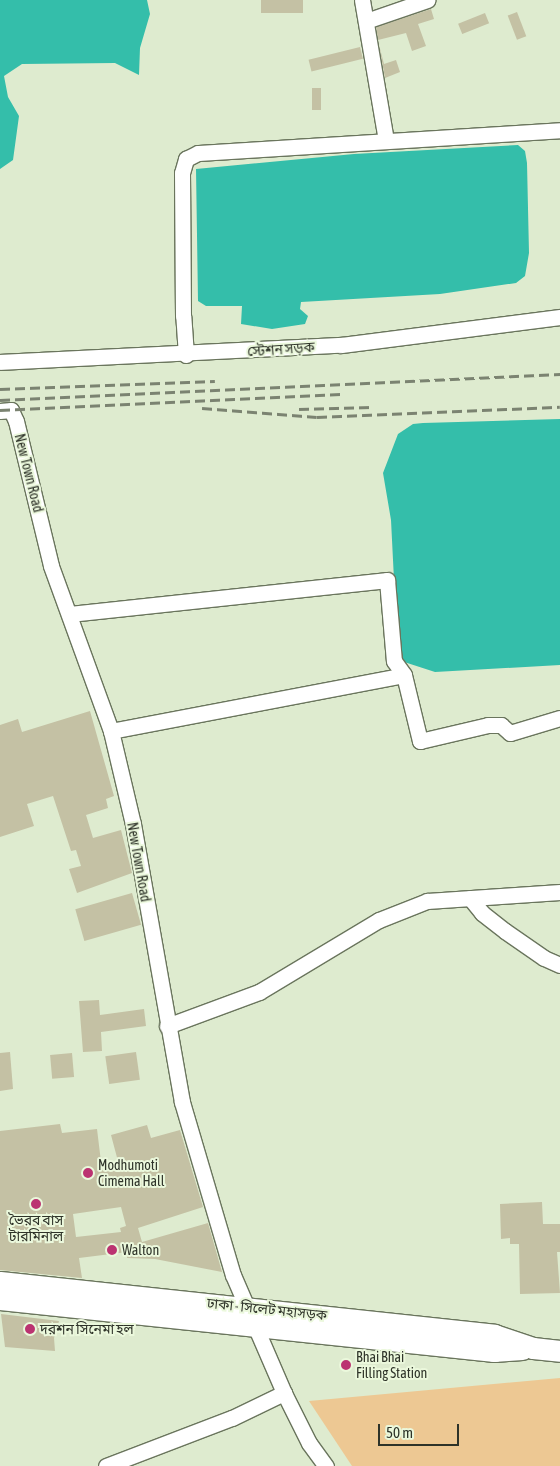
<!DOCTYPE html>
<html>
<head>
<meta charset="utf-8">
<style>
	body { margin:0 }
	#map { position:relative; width:560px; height:1466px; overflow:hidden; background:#deebcf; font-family:"Asap Condensed","Noto Sans Bengali",sans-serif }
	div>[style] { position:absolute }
	.green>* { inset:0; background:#edc893 }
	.water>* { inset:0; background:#34beaa }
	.building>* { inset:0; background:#c4c1a4; transform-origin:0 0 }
	.roads { filter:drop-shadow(1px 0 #6a755d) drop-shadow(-1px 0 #6a755d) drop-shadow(0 1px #6a755d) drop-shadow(0 -1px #6a755d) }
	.minor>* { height:15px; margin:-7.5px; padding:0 7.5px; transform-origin:7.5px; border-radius:7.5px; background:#fff }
	.highway>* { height:21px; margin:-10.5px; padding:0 10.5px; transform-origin:10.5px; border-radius:10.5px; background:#fff }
	.rail>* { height:3px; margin-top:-1.5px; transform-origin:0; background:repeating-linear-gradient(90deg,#7b8371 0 10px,transparent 0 15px) }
	.dots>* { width:14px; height:14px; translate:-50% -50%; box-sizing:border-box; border:2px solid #ebf8dc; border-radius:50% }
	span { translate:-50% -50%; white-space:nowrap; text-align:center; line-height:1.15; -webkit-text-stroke:4px #ebf8dc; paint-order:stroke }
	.street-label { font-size:14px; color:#2e3329 }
	.poi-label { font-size:14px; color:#2e3329 }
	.left { translate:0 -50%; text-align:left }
	.scale { position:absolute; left:378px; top:1424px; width:81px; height:22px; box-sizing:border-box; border:2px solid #2e3329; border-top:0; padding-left:6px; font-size:15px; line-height:18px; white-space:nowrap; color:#2e3329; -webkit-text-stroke:4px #ebf8dc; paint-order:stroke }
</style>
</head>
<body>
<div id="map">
	<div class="green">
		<div style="clip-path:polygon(560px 1378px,560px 1466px,352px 1466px,309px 1401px)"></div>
	</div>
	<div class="water">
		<div style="clip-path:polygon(0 0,147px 0,150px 14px,140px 48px,139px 75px,115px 63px,22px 64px,4px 76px,8px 97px,19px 116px,13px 160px,0 169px)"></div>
		<div style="clip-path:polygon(518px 145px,525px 151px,527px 163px,529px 253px,525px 276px,516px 283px,440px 294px,301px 302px,300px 309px,308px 316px,305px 324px,272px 329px,241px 324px,242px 306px,206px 306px,198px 301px,196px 169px,354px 154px)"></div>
		<div style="clip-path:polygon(560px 419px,560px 665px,435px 672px,398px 660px,391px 520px,383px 473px,398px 434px,413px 424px,423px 423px)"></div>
	</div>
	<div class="building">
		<div style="left:261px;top:0;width:42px;height:13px"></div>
		<div style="clip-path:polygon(431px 9px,434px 19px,418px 24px,426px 46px,412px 51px,406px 33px,378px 40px,376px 27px)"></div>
		<div style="left:517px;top:12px;width:26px;height:10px;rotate:69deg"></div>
		<div style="left:485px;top:13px;width:11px;height:29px;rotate:68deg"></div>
		<div style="clip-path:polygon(379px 45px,384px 64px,396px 60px,400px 72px,385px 78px)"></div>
		<div style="left:360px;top:47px;width:12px;height:53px;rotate:76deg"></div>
		<div style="left:312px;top:88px;width:9px;height:22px"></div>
		<div style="clip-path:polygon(90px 711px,114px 796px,106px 799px,108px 808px,86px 815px,93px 838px,121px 830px,132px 873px,77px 893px,69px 869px,81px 866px,76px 850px,71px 851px,53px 796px,27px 804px,34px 826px,0 837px,0 725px,18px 719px,22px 732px)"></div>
		<div style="left:132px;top:893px;width:33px;height:59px;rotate:74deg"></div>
		<div style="clip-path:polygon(99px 1000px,100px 1015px,144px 1009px,146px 1026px,101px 1032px,102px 1051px,83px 1052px,79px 1001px)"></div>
		<div style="clip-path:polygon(10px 1052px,13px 1089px,0 1091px,0 1053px)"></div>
		<div style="left:136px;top:1052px;width:28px;height:31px;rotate:82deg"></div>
		<div style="left:72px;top:1053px;width:24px;height:22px;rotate:85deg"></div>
		<div style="clip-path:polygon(evenodd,60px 1124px,62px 1133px,97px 1129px,102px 1170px,119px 1165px,111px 1135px,147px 1125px,151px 1138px,180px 1130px,203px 1207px,138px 1228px,142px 1242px,208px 1223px,222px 1272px,155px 1259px,127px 1258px,127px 1252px,79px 1258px,82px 1278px,0 1270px,0 1131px,60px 1124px,121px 1207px,126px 1226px,120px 1228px,121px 1232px,76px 1237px,73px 1214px,121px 1207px)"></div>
		<div style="clip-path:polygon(542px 1202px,543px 1224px,560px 1224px,560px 1252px,557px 1252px,560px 1293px,520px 1294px,519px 1244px,510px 1244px,510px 1238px,501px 1239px,500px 1204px)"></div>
		<div style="clip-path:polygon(1px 1314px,59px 1321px,54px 1338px,55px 1351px,5px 1347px)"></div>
	</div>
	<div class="roads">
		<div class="minor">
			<div style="left:362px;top:0;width:142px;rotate:80.3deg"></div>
			<div style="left:366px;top:21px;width:65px;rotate:-19deg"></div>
			<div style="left:186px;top:355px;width:39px;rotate:-94deg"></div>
			<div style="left:183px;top:316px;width:143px;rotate:-90.4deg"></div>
			<div style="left:182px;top:173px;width:15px;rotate:-74deg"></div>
			<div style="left:186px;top:159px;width:13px;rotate:-27deg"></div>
			<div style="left:198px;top:153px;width:363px;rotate:-3.6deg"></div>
			<div style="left:0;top:362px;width:341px;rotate:-2.9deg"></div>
			<div style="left:341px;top:345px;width:221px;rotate:-7.3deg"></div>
			<div style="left:0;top:411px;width:11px;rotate:-5deg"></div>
			<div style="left:11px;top:410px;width:12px;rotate:66deg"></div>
			<div style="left:16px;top:421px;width:149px;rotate:76.4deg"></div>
			<div style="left:51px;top:566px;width:176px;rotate:70deg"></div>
			<div style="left:111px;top:731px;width:96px;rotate:76.7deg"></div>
			<div style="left:133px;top:824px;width:282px;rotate:80deg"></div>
			<div style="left:182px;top:1102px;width:180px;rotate:73.6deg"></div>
			<div style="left:233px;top:1275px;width:129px;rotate:66.6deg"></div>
			<div style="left:284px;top:1393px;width:56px;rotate:63.4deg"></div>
			<div style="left:309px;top:1443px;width:29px;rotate:54deg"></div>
			<div style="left:70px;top:614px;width:319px;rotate:-6.1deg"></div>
			<div style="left:387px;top:580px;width:81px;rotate:85.1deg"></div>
			<div style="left:394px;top:661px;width:17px;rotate:54deg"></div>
			<div style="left:404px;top:675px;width:68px;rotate:76.4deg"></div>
			<div style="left:420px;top:741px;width:70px;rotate:-13.2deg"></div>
			<div style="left:488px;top:725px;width:13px"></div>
			<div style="left:501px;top:725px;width:12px;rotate:42deg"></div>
			<div style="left:510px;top:733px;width:52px;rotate:-16.7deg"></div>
			<div style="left:111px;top:731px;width:298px;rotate:-10.8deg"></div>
			<div style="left:470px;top:898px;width:19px;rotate:51deg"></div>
			<div style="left:482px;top:913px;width:29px;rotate:38deg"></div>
			<div style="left:505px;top:931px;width:47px;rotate:34.7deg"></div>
			<div style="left:544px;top:958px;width:17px;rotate:24deg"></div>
			<div style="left:167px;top:1026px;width:98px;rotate:-20.3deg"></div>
			<div style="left:259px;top:992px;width:140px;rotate:-31deg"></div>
			<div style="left:379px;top:920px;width:52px;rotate:-21.6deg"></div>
			<div style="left:427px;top:901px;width:133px;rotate:-3.9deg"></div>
			<div style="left:106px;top:1466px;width:135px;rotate:-20.9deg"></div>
			<div style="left:232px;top:1418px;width:58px;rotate:-25.7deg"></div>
		</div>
		<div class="highway">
			<div style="left:0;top:1282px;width:497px;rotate:6.1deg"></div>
			<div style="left:494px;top:1335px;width:41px;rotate:18.4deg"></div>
			<div style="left:533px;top:1348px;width:27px;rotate:6deg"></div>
			<div style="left:0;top:1299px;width:497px;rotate:6deg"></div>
			<div style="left:494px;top:1351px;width:28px;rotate:-4deg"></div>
		</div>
	</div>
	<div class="rail">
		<div style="left:0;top:389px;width:215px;rotate:-2.1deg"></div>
		<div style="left:0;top:400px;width:561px;rotate:-2.66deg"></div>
		<div style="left:202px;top:408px;width:115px;rotate:4.5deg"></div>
		<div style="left:317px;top:417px;width:243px;rotate:-2.4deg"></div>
		<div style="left:299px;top:409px;width:73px;rotate:-1.6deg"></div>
		<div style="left:0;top:410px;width:341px;rotate:-2.7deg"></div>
	</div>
	<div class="dots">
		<div style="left:88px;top:1173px;background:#bb3371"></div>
		<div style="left:36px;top:1204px;background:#bb3371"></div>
		<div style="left:112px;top:1250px;background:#bb3371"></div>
		<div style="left:30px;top:1329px;background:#bb3371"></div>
		<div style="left:346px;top:1365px;background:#bb3371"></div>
	</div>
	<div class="street-label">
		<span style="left:281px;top:349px;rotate:-4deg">স্টেশন সড়ক</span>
		<span style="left:29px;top:473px;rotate:76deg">New Town Road</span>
		<span style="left:139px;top:862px;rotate:80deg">New Town Road</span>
		<span style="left:267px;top:1309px;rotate:6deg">ঢাকা - সিলেট মহাসড়ক</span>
	</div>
	<div class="poi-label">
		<span class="left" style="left:98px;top:1173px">Modhumoti<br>Cimema Hall</span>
		<span style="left:36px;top:1228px">ভৈরব বাস<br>টারমিনাল</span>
		<span class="left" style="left:122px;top:1250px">Walton</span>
		<span class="left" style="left:40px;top:1329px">দরশন সিনেমা হল</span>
		<span class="left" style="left:356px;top:1365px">Bhai Bhai<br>Filling Station</span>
	</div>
	<div class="scale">50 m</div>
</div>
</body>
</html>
